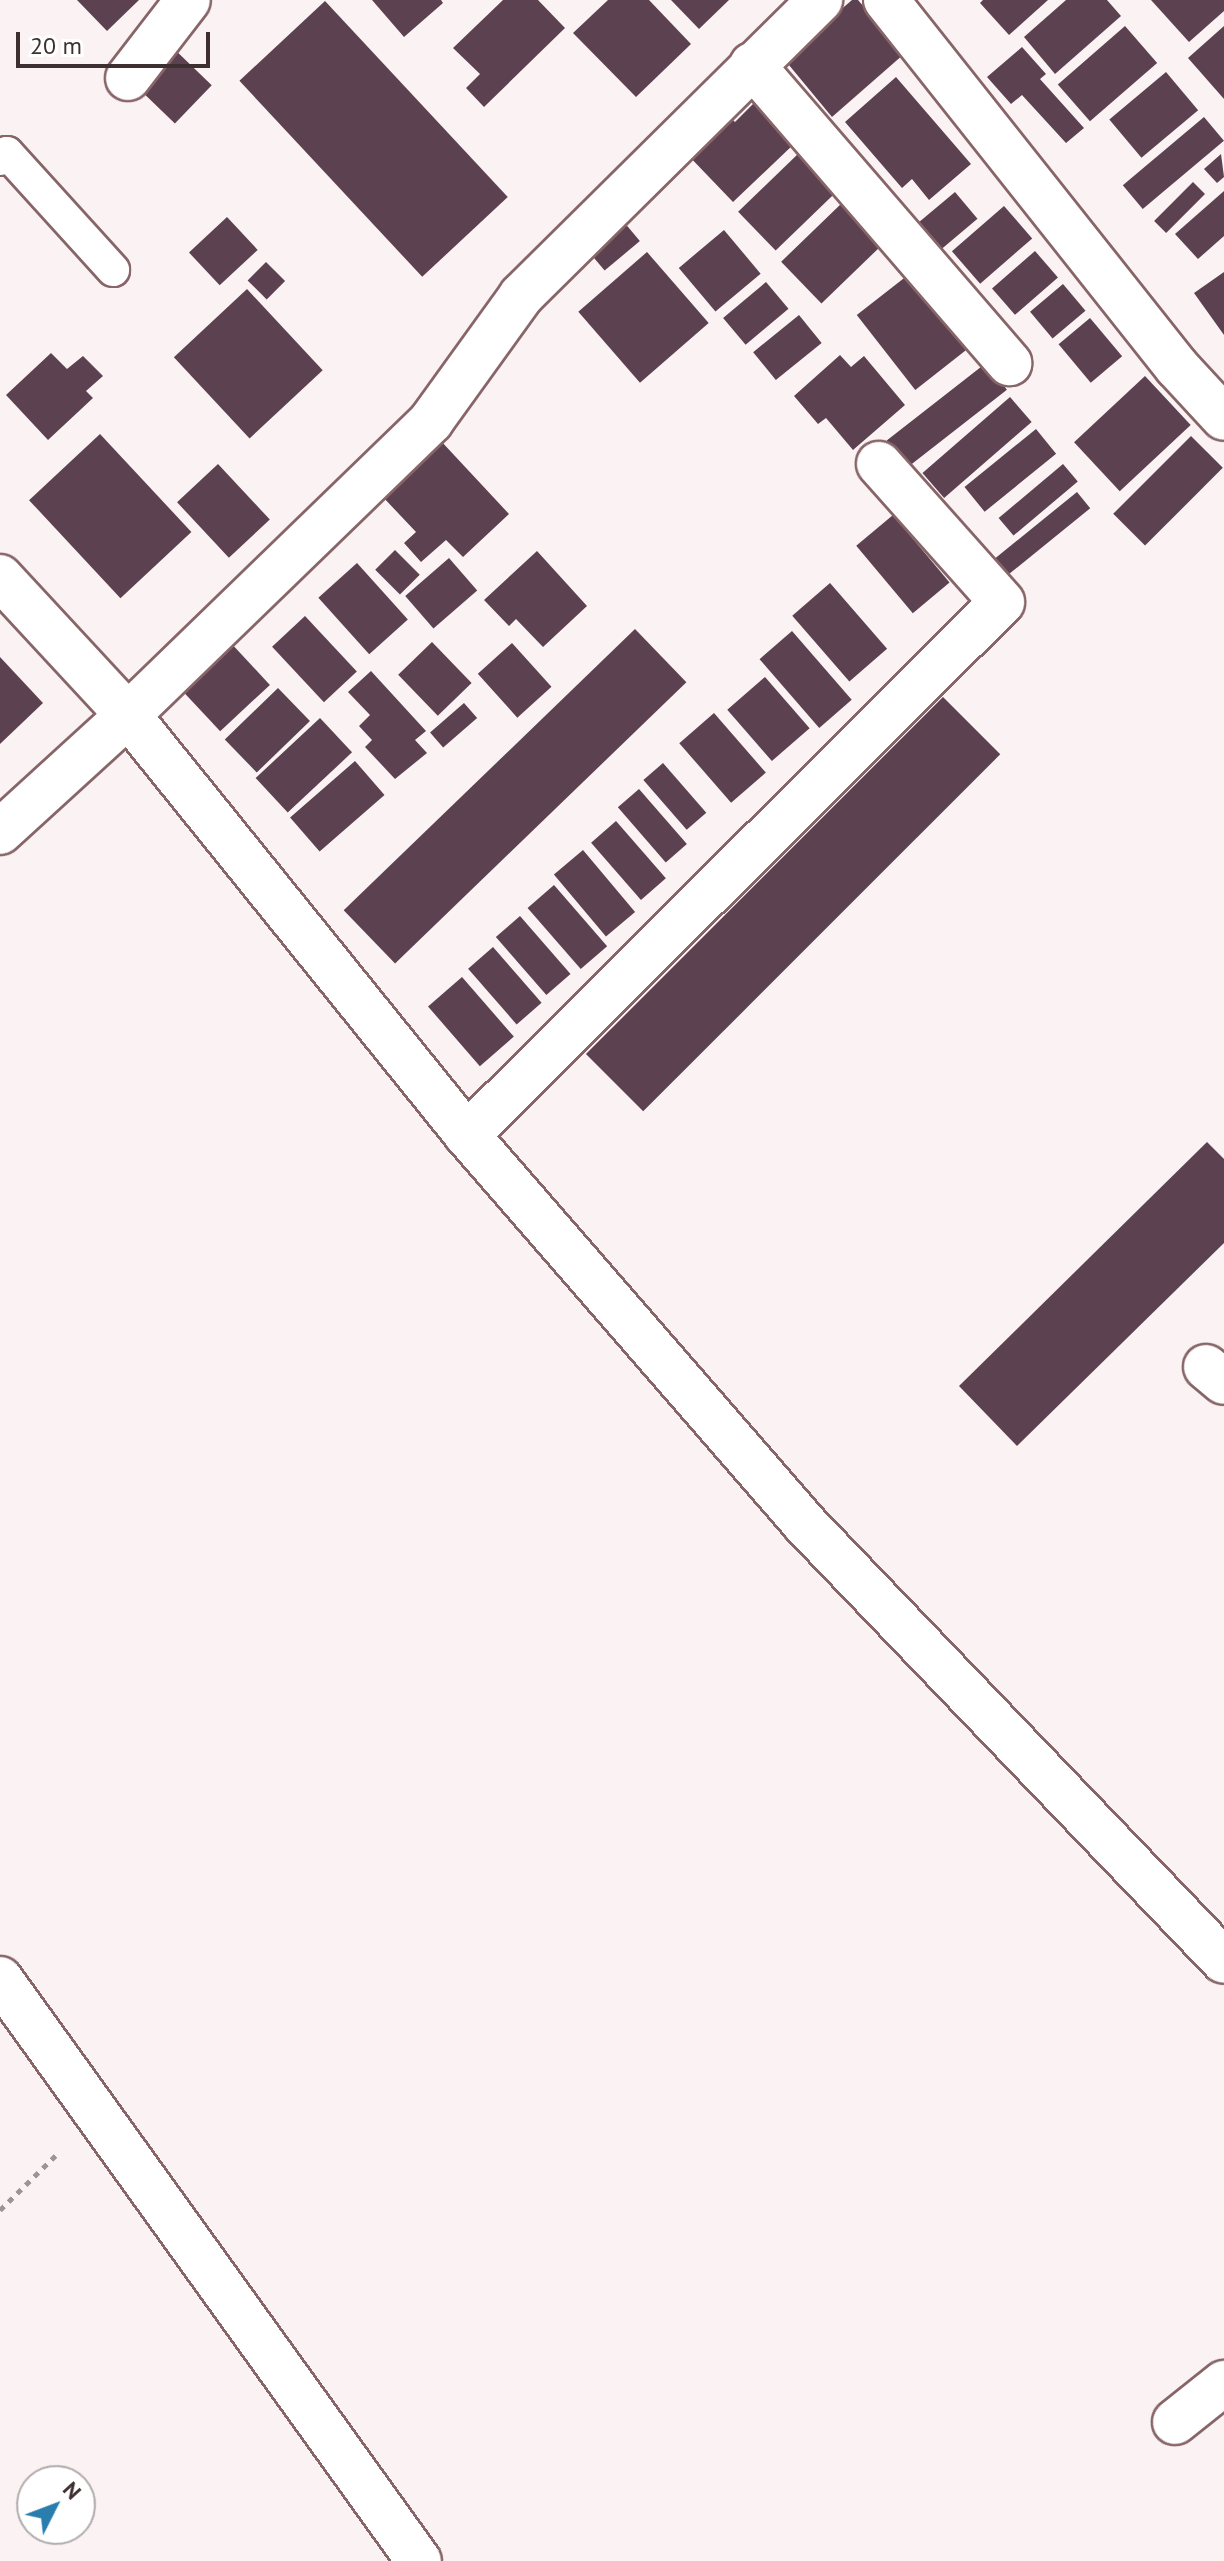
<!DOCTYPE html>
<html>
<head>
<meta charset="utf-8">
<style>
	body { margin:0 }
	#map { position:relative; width:1224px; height:2561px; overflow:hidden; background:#fbf3f3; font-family:"PT Sans",sans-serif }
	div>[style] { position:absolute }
	.building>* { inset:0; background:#5c4150; transform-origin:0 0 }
	.path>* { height:5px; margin-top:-2.5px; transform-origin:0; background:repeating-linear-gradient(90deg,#9f9494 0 6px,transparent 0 12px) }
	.roads { filter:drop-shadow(2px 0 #876568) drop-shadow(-2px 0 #876568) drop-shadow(0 2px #876568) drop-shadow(0 -2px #876568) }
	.service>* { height:32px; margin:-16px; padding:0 16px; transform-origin:16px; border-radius:16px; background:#fff }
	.minor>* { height:44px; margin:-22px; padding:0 22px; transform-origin:22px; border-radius:22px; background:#fff }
	.tertiary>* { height:44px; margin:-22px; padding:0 22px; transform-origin:22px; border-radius:22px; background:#fff }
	span { translate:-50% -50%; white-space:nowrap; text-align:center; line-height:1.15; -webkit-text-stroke:8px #fff; paint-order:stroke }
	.north { position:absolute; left:16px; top:2465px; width:80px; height:80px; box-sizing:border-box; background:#fff; border:2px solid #b2acac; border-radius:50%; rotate:48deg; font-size:22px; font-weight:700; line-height:32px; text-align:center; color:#3e2f30 }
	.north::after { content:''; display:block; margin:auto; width:28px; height:36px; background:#2a7eae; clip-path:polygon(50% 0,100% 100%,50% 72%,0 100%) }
	.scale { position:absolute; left:16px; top:32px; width:194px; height:36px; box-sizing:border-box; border:4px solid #3e2f30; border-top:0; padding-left:10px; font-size:24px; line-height:28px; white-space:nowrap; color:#3e2f30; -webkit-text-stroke:6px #fff; paint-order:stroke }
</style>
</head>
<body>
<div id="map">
	<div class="building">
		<div style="clip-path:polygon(77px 0,139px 0,107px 31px)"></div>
		<div style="clip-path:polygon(372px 0,441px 0,443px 3px,404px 37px)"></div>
		<div style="clip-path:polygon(503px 0,538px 0,565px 28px,484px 107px,466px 88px,480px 74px,453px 48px)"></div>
		<div style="clip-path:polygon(608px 0,649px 0,691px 44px,636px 97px,573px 33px)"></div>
		<div style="clip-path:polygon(671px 0,729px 0,699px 29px)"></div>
		<div style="clip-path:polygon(852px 0,858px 0,904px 54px,832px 117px,784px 59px)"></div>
		<div style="clip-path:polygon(983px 0,1048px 0,1009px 35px,980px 3px)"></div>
		<div style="clip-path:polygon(1066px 0,1107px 0,1121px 16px,1055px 74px,1024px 37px)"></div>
		<div style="clip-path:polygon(1151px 0,1224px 0,1224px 11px,1189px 42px)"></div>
		<div style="left:325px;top:1px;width:268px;height:117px;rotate:47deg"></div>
		<div style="left:1125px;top:26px;width:49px;height:89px;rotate:49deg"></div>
		<div style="clip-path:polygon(1224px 26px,1224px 99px,1188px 58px)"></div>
		<div style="left:170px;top:45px;width:58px;height:53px;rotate:44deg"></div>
		<div style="clip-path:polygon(1022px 47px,1046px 74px,1040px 79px,1084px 128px,1066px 143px,1022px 95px,1011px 104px,987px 77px)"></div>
		<div style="left:1166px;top:72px;width:50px;height:74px;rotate:50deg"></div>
		<div style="clip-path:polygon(896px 77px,971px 164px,929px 200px,912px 179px,902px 188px,845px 122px)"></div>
		<div style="clip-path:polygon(755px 102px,795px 143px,733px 202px,685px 152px,725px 113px,735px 122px)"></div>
		<div style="left:1204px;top:117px;width:31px;height:106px;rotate:50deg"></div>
		<div style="left:800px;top:152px;width:54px;height:86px;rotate:46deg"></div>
		<div style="clip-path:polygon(1221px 154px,1224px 177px,1217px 183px,1204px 169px)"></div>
		<div style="left:1193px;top:182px;width:17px;height:55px;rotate:45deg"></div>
		<div style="clip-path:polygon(1224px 191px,1224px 236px,1198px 259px,1175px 234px)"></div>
		<div style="left:955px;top:192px;width:35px;height:55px;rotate:50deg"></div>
		<div style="left:843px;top:202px;width:58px;height:86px;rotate:46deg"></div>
		<div style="left:1004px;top:206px;width:43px;height:69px;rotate:49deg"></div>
		<div style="left:618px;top:215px;width:34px;height:46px;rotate:50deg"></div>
		<div style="left:227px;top:217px;width:45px;height:52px;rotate:47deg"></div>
		<div style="left:724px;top:230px;width:57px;height:59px;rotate:50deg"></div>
		<div style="left:1035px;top:251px;width:35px;height:57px;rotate:49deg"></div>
		<div style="left:647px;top:252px;width:94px;height:91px;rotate:49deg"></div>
		<div style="left:266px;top:262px;width:27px;height:26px;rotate:45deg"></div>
		<div style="clip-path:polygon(1224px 272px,1224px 335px,1194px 293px)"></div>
		<div style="left:908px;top:275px;width:95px;height:65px;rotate:52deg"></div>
		<div style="left:766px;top:282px;width:35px;height:56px;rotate:50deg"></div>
		<div style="left:1063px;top:284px;width:35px;height:43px;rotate:50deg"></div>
		<div style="left:247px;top:289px;width:111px;height:100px;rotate:47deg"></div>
		<div style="left:799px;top:315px;width:36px;height:59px;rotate:51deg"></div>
		<div style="left:1090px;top:318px;width:50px;height:41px;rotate:50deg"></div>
		<div style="clip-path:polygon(51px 353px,67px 369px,83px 356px,103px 376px,86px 391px,93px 398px,48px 440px,6px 395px)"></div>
		<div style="clip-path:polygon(840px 355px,851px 367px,864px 356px,905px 405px,853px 450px,826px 418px,818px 424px,794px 396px)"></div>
		<div style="left:986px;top:363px;width:34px;height:126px;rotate:52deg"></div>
		<div style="left:1145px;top:376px;width:67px;height:97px;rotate:47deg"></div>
		<div style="left:1010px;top:397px;width:33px;height:116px;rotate:49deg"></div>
		<div style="left:1036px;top:429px;width:32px;height:92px;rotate:51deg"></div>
		<div style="left:100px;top:434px;width:134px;height:97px;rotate:47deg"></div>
		<div style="left:1191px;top:436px;width:45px;height:110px;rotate:45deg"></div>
		<div style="clip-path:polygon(440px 440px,509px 514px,463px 557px,446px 540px,421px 562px,404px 543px,416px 532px,381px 495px)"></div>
		<div style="left:218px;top:464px;width:76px;height:56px;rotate:47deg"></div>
		<div style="left:1063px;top:464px;width:23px;height:84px;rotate:50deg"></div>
		<div style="left:1077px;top:492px;width:21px;height:108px;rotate:51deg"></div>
		<div style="left:893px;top:515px;width:88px;height:48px;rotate:50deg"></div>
		<div style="left:395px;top:550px;width:35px;height:28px;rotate:45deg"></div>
		<div style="clip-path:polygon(537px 551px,587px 606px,543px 647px,516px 619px,509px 626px,484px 600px)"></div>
		<div style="left:449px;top:558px;width:43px;height:58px;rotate:49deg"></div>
		<div style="left:357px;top:563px;width:76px;height:52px;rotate:48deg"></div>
		<div style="left:830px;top:583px;width:87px;height:50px;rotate:49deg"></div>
		<div style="left:305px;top:616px;width:76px;height:45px;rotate:47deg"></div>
		<div style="left:635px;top:629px;width:74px;height:405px;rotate:46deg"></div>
		<div style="left:792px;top:631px;width:91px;height:43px;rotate:49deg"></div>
		<div style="left:229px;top:641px;width:60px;height:68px;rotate:47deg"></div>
		<div style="left:432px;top:642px;width:57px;height:47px;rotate:46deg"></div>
		<div style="left:512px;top:643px;width:59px;height:46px;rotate:48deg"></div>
		<div style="clip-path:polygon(0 657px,43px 703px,0 744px)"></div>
		<div style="clip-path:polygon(371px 671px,426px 731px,415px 740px,427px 753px,395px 779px,365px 747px,372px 740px,359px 726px,370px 715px,348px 692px)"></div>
		<div style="left:765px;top:677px;width:68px;height:50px;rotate:49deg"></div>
		<div style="left:278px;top:688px;width:46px;height:74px;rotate:46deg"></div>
		<div style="left:943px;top:697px;width:81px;height:505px;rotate:45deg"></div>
		<div style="left:464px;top:703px;width:20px;height:45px;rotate:49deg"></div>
		<div style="left:714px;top:713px;width:79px;height:46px;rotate:49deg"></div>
		<div style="left:320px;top:718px;width:47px;height:88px;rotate:47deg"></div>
		<div style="left:355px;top:761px;width:45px;height:86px;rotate:49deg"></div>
		<div style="left:663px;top:763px;width:66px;height:26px;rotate:49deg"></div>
		<div style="left:639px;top:789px;width:73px;height:28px;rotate:49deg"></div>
		<div style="left:616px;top:821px;width:76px;height:33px;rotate:49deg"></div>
		<div style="left:583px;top:850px;width:81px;height:38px;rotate:50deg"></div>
		<div style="left:554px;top:885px;width:81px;height:35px;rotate:49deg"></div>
		<div style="left:520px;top:916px;width:77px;height:32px;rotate:49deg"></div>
		<div style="left:493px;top:947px;width:74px;height:33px;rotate:49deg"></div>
		<div style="left:462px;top:977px;width:79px;height:45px;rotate:49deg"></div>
		<div style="clip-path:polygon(1207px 1142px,1224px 1159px,1224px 1243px,1017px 1446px,959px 1386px)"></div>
	</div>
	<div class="path">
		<div style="left:0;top:2210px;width:80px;rotate:-44.5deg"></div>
	</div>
	<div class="roads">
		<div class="service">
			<div style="left:0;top:159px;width:9px;rotate:-41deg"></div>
			<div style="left:7px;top:153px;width:158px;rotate:47.8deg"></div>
		</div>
		<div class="minor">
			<div style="left:886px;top:0;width:468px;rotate:51.6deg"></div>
			<div style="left:1177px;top:367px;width:69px;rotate:47.3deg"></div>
			<div style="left:752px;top:65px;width:394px;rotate:49.2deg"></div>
			<div style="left:128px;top:78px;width:98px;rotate:-52.4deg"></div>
			<div style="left:0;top:577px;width:188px;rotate:47.2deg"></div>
			<div style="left:128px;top:715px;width:540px;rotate:51.09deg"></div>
			<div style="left:467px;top:1135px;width:515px;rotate:49.01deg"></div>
			<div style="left:805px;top:1524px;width:605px;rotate:46.2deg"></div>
			<div style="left:0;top:832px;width:173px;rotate:-42.4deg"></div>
			<div style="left:128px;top:715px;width:422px;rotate:-44.1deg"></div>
			<div style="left:431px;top:421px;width:154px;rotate:-54.2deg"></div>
			<div style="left:521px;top:296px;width:421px;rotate:-44.7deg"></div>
			<div style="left:467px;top:1135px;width:755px;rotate:-44.89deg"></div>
			<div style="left:1002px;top:602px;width:185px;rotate:-131.7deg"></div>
			<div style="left:1206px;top:1367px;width:23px;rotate:40deg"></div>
			<div style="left:1175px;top:2422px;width:63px;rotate:-38.5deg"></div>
		</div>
		<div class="tertiary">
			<div style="left:0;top:1979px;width:717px;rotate:54.25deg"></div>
		</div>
	</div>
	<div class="north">N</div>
	<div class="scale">20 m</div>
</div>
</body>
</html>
